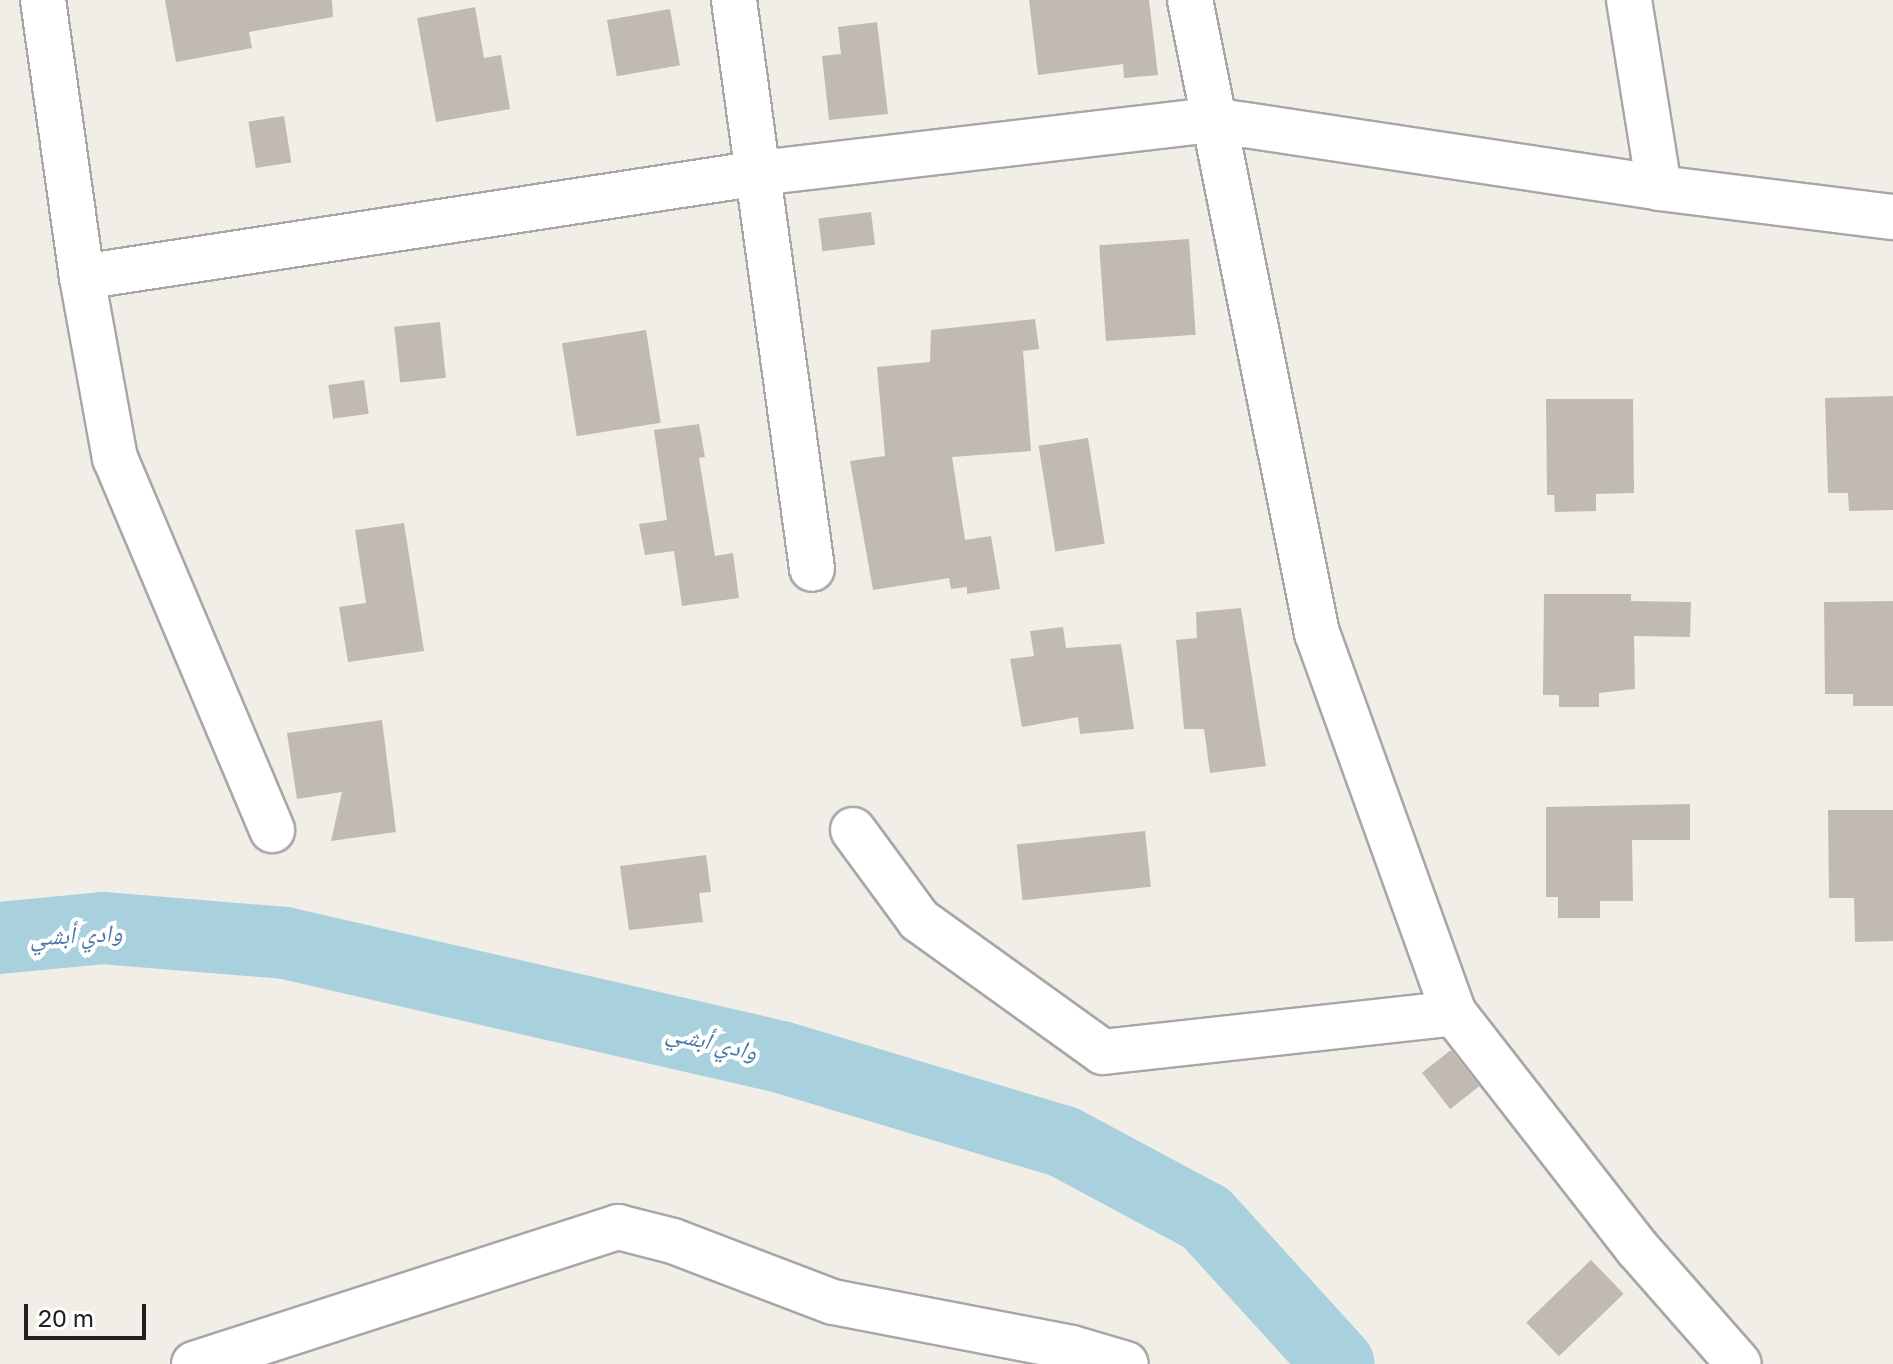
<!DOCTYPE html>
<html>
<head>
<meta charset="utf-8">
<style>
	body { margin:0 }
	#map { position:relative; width:1893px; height:1364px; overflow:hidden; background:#f1eee7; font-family:"Golos Text","Noto Naskh Arabic",sans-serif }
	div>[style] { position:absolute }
	.river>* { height:72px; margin:-36px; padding:0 36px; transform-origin:36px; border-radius:36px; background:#a8d1dd }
	.building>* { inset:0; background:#c1bab3; transform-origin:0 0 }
	.roads { filter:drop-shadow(2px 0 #a7a7a7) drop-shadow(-2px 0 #a7a7a7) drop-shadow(0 2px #a7a7a7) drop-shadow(0 -2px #a7a7a7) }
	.street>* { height:44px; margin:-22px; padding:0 22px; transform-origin:22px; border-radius:22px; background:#fff }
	span { translate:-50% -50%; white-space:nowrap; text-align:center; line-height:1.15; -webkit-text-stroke:8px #fff; paint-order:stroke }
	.water-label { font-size:24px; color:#4a78a8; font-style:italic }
	.scale { position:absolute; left:24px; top:1304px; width:122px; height:36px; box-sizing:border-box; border:4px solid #202020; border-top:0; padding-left:10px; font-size:24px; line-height:28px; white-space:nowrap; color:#202020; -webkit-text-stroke:6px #fff; paint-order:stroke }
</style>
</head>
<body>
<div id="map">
	<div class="river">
		<div style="left:0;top:938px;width:103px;rotate:-5.5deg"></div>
		<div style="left:103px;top:928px;width:183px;rotate:4.7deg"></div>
		<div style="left:285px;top:943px;width:509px;rotate:12.94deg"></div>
		<div style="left:781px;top:1057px;width:295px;rotate:16.7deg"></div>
		<div style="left:1064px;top:1142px;width:161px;rotate:28.2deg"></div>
		<div style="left:1206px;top:1218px;width:197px;rotate:47.7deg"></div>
	</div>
	<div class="building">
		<div style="clip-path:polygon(165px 0,332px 0,333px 17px,249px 32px,252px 48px,176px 62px)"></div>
		<div style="clip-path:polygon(1029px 0,1149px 0,1158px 75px,1124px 78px,1123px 64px,1038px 75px)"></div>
		<div style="clip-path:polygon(475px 7px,484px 58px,501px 55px,510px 109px,436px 122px,417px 18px)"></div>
		<div style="left:670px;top:9px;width:57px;height:64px;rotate:80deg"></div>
		<div style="clip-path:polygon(877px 22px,888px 114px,829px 120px,822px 56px,841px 54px,838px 27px)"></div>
		<div style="left:284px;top:116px;width:47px;height:36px;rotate:81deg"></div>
		<div style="left:871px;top:212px;width:33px;height:53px;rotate:83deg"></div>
		<div style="left:1189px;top:239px;width:96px;height:90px;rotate:86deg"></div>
		<div style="clip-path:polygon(1035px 319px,1039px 349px,1023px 351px,1031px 451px,952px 457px,965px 540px,991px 536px,1000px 589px,967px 594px,967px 587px,951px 589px,949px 578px,873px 590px,850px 461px,885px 456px,877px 367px,930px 362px,931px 330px)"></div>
		<div style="left:440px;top:322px;width:56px;height:46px;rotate:84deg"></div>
		<div style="left:646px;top:330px;width:94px;height:85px;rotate:81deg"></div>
		<div style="left:364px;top:380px;width:34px;height:36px;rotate:82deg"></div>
		<div style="clip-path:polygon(1893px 396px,1893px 510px,1849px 511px,1848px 493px,1828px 493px,1825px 398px)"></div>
		<div style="clip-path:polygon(1546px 399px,1633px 399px,1634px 493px,1596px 494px,1596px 511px,1555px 512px,1554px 495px,1547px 495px)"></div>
		<div style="clip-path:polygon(699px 424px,705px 457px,699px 458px,715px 556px,733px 553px,739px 598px,682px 606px,674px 551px,645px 555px,639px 524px,667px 520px,654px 430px)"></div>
		<div style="left:1088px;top:438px;width:107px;height:50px;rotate:81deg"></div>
		<div style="clip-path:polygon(404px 523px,424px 651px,348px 662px,339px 607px,366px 603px,355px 530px)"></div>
		<div style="clip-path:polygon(1544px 594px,1631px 594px,1631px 601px,1691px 602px,1690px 637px,1634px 636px,1635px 689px,1599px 693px,1599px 707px,1559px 707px,1559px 695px,1543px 695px)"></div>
		<div style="clip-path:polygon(1893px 601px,1893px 706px,1853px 706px,1853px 694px,1825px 694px,1824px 602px)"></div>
		<div style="clip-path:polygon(1241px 608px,1266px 766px,1210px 773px,1204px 729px,1184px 729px,1176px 640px,1197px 638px,1196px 612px)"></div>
		<div style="clip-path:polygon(1063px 627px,1066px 648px,1121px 644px,1134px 729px,1080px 734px,1078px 717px,1022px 727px,1010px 659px,1034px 656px,1030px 631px)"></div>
		<div style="clip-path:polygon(382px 720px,396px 832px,331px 841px,342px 792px,297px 799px,287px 733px)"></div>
		<div style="clip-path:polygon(1690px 804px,1690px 840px,1632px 840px,1633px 901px,1600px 901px,1600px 918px,1558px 918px,1558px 897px,1546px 897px,1546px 807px)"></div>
		<div style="clip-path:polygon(1828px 810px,1893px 810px,1893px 941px,1855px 942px,1854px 898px,1829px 898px)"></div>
		<div style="left:1145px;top:831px;width:56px;height:129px;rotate:84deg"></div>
		<div style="clip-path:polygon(706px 855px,711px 892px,699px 893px,703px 922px,629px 930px,620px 866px)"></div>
		<div style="left:1451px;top:1050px;width:46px;height:37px;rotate:52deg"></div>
		<div style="left:1591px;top:1260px;width:47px;height:90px;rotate:46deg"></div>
	</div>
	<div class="roads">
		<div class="street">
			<div style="left:43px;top:0;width:280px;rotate:82deg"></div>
			<div style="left:82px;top:277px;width:184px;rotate:79.7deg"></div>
			<div style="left:115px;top:458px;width:404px;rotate:67.1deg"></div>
			<div style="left:734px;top:0;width:574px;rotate:82.19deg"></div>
			<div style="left:1190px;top:0;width:646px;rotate:78.66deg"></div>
			<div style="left:1317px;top:633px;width:404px;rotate:70.2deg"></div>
			<div style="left:1454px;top:1013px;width:298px;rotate:52.1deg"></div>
			<div style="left:1637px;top:1248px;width:154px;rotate:48.7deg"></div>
			<div style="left:1629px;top:0;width:190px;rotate:80.9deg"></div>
			<div style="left:82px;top:277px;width:685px;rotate:-8.73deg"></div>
			<div style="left:759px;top:173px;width:456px;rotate:-6.7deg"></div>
			<div style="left:1212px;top:120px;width:452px;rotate:8.6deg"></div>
			<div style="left:1659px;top:188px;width:236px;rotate:7.1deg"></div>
			<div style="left:853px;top:830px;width:112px;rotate:53.7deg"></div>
			<div style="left:919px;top:920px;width:226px;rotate:35.7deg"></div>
			<div style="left:1103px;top:1052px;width:353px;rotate:-6.3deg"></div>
			<div style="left:194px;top:1364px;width:446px;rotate:-17.9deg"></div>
			<div style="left:618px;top:1227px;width:57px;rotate:14.3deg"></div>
			<div style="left:673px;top:1241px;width:171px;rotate:20.9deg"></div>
			<div style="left:833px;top:1302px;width:243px;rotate:10.9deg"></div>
			<div style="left:1072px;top:1348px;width:56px;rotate:16.5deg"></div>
		</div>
	</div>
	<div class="water-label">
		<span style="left:76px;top:934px;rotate:-3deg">وادي أبشي</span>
		<span style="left:712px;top:1041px;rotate:13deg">وادي أبشي</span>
	</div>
	<div class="scale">20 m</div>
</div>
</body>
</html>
